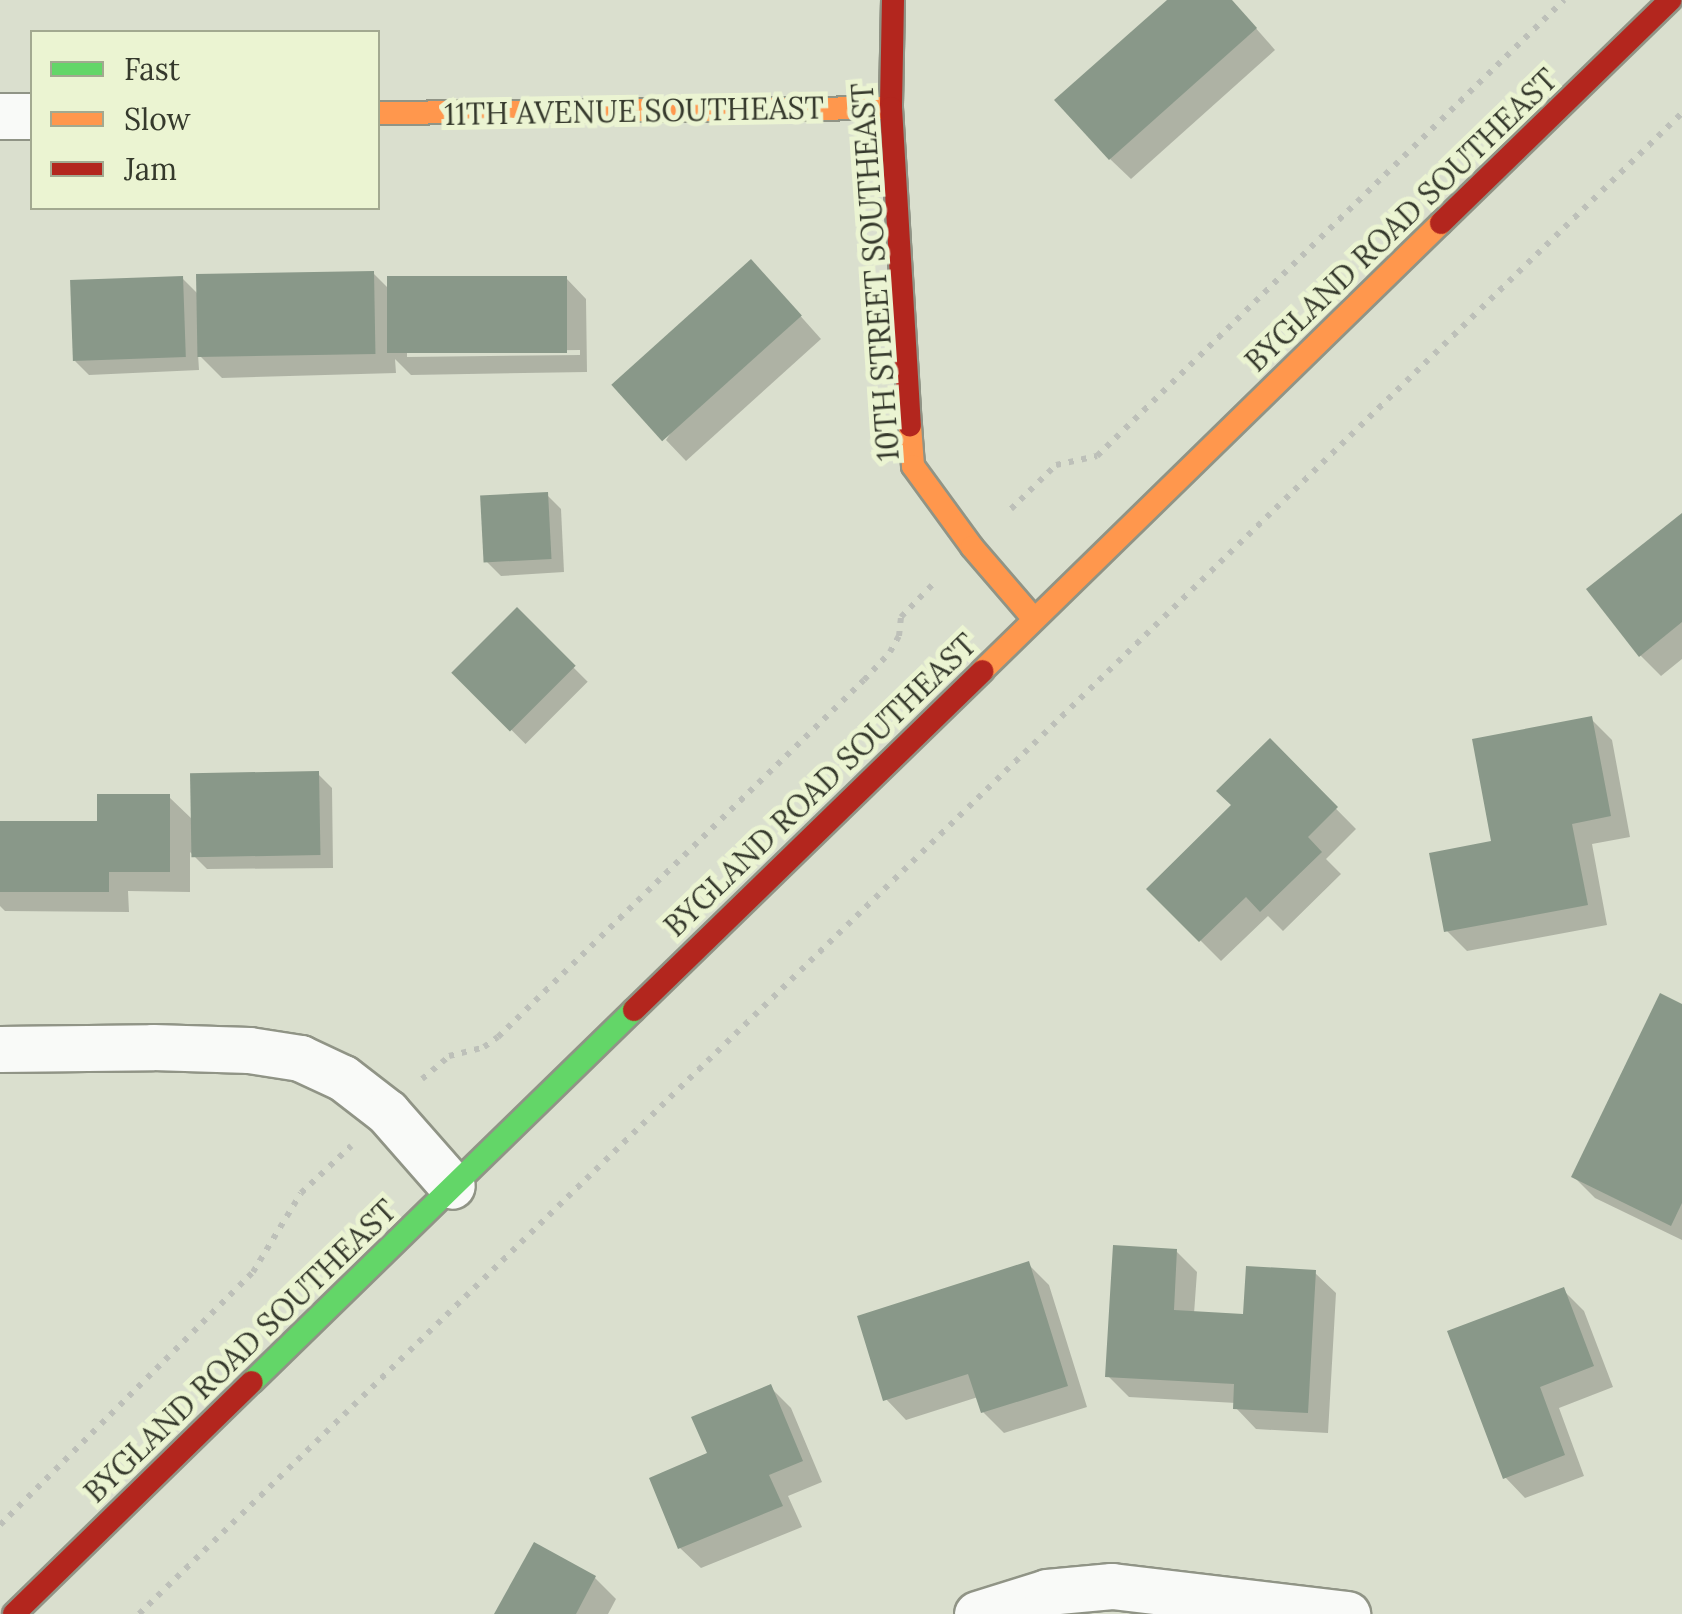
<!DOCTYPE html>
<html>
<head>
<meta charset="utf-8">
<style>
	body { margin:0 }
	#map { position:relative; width:1682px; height:1614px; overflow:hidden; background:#dadfce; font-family:Lora,serif }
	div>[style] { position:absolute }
	.shadow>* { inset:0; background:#0003; transform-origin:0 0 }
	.building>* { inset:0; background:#899889; transform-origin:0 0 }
	.path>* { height:6px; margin-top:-3px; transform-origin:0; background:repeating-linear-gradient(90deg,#bdc0b9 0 5px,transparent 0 13px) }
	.roads { filter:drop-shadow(2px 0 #909486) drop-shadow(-2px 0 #909486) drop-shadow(0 2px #909486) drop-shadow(0 -2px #909486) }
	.street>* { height:45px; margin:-22.5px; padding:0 22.5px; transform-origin:22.5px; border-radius:22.5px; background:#f9faf8 }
	.fast>* { height:22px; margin:-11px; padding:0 11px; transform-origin:11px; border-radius:11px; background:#63d668 }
	.slow>* { height:22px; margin:-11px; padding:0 11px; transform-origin:11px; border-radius:11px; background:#ff974d }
	.jam>* { height:22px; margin:-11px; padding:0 11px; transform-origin:11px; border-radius:11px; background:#b3261e }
	span { translate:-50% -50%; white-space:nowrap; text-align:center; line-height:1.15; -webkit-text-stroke:10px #ebf4d2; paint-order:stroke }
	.street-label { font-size:30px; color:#35392c }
	.legend { position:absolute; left:30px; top:30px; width:350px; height:180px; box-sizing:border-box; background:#ebf4d2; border:2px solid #a2a990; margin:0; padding:12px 18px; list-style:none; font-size:30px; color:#35392c }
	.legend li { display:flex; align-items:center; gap:20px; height:50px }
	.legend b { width:50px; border:2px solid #a2a990 }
</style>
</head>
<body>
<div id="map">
	<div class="shadow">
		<div style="clip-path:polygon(1170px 0,1231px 0,1275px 50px,1131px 179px,1110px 159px)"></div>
		<div style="clip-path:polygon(evenodd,373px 273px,390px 290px,566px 278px,586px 299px,587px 372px,411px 375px,395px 359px,396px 373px,222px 378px,198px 354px,199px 370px,89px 375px,75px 361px,182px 278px,200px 296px,373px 273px,580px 350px,580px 355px,407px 357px,407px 352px,580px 350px)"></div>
		<div style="clip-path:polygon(771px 283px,821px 339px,686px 461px,666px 440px)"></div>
		<div style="clip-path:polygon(547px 495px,561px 509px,564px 572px,501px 576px,487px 562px)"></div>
		<div style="clip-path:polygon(1682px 516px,1682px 659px,1661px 676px,1640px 655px)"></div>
		<div style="left:517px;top:611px;width:100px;height:88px;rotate:45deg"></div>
		<div style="clip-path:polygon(1591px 719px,1612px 740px,1630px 837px,1592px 844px,1607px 925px,1467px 951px,1447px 931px,1493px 843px)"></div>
		<div style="clip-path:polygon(1270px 742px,1356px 829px,1326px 859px,1341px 874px,1283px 931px,1268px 916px,1221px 961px,1149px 889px,1234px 805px)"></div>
		<div style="clip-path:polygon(318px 774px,332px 788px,333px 868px,207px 869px,190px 852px,190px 892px,128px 891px,129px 912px,5px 911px,0 906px,0 823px,100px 824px,169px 797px,193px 820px)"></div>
		<div style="clip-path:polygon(1682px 1006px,1682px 1240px,1595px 1198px,1574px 1177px)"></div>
		<div style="clip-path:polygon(1176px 1251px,1197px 1272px,1194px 1314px,1245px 1317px,1315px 1273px,1336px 1293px,1328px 1433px,1256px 1429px,1236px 1408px,1236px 1403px,1129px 1397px,1108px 1376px)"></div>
		<div style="clip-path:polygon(1028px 1264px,1049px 1285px,1087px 1407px,1004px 1433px,983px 1412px,978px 1397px,906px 1420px,886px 1399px)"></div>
		<div style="clip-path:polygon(1563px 1290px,1584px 1311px,1613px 1387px,1559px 1408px,1584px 1476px,1525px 1498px,1505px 1477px)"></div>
		<div style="clip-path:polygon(770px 1387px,791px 1408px,822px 1482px,788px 1496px,802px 1527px,701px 1568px,680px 1548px,710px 1455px)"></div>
		<div style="clip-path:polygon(535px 1545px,595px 1578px,616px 1599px,608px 1614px,497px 1614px)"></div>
	</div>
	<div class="building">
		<div style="clip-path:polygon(1167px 0,1232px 0,1257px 28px,1109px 160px,1054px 100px)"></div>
		<div style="left:751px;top:259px;width:76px;height:188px;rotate:48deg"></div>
		<div style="left:374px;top:271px;width:83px;height:178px;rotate:89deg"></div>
		<div style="left:183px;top:276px;width:81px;height:113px;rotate:88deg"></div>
		<div style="left:567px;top:276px;width:77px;height:180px;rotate:90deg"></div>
		<div style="left:548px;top:492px;width:67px;height:68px;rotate:87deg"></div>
		<div style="clip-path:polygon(1682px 513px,1682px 622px,1639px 657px,1586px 589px)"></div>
		<div style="left:517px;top:607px;width:83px;height:93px;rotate:45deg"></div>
		<div style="clip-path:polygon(1592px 716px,1611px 816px,1572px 824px,1588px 905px,1444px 932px,1429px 853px,1491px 841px,1472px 739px)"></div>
		<div style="clip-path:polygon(1270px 738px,1338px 807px,1308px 837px,1322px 852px,1260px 912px,1246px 897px,1199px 942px,1146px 889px,1231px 805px,1216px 791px)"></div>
		<div style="left:319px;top:771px;width:84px;height:129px;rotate:89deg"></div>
		<div style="clip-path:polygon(97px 794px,170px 794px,170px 872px,109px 872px,109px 892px,0 892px,0 821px,97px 821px)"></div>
		<div style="clip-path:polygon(1660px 993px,1682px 1004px,1682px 1203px,1671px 1226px,1571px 1177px)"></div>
		<div style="clip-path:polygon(1113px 1245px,1177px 1249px,1174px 1310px,1243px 1314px,1246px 1266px,1316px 1270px,1308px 1413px,1233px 1409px,1234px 1384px,1105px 1377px)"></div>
		<div style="clip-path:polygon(1029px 1261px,1068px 1386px,981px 1413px,968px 1374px,883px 1401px,857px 1316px)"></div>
		<div style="clip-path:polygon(1564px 1287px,1594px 1366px,1540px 1387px,1565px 1455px,1503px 1479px,1447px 1331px)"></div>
		<div style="clip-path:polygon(771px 1384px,803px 1461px,769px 1475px,783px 1506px,678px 1549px,649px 1478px,707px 1453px,691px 1417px)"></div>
		<div style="clip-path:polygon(534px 1542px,596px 1576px,576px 1614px,494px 1614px)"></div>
	</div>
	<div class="path">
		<div style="left:1011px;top:509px;width:63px;rotate:-44.4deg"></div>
		<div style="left:1056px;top:465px;width:42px;rotate:-12.4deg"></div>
		<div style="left:1097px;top:456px;width:653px;rotate:-44.32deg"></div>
		<div style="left:422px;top:1079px;width:35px;rotate:-40deg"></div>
		<div style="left:449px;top:1056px;width:36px;rotate:-14deg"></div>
		<div style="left:484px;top:1047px;width:17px;rotate:-36deg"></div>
		<div style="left:498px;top:1037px;width:511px;rotate:-44.29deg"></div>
		<div style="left:864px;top:680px;width:38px;rotate:-47deg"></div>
		<div style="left:890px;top:652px;width:18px;rotate:-61deg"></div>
		<div style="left:899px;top:636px;width:19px;rotate:-84deg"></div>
		<div style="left:901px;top:617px;width:46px;rotate:-45.9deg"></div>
		<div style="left:0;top:1525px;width:358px;rotate:-45deg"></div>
		<div style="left:253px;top:1272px;width:92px;rotate:-58.7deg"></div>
		<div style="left:301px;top:1193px;width:69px;rotate:-43.2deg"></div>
		<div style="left:139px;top:1614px;width:2153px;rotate:-44.21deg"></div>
	</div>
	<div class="roads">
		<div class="street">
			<div style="left:0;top:116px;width:32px"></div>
			<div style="left:0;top:1049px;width:153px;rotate:-0.7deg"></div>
			<div style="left:153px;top:1047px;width:96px;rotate:1.8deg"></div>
			<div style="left:249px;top:1050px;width:52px;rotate:8.9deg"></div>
			<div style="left:300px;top:1058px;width:47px;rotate:24.9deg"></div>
			<div style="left:343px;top:1078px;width:56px;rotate:37.7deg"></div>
			<div style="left:387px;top:1112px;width:98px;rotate:48.7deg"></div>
			<div style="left:977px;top:1614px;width:73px;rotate:-17.4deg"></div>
			<div style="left:1047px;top:1592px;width:65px;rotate:-5.3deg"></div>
			<div style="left:1112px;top:1586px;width:237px;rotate:6.8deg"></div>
		</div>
		<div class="fast">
			<div style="left:252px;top:1382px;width:533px;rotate:-44.24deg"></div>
		</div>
		<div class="slow">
			<div style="left:378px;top:113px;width:513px;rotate:-0.56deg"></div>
			<div style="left:910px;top:425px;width:41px;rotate:85.8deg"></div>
			<div style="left:913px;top:466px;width:100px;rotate:53.9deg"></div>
			<div style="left:972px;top:547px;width:95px;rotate:49.3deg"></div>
			<div style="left:982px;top:671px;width:641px;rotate:-44.31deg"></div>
		</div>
		<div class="jam">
			<div style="left:893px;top:0;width:108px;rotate:91.1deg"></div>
			<div style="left:891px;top:108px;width:318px;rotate:86.6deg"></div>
			<div style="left:1441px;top:223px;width:320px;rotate:-44.2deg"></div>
			<div style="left:634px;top:1010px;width:486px;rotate:-44.2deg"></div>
			<div style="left:14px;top:1614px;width:332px;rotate:-44.3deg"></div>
		</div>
	</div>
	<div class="street-label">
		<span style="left:634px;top:111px;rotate:-1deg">11TH AVENUE SOUTHEAST</span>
		<span style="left:1401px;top:220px;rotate:-44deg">BYGLAND ROAD SOUTHEAST</span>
		<span style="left:875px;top:272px;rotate:-94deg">10TH STREET SOUTHEAST</span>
		<span style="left:820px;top:785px;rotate:-44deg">BYGLAND ROAD SOUTHEAST</span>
		<span style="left:240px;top:1351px;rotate:-44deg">BYGLAND ROAD SOUTHEAST</span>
	</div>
	<ul class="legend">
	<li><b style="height:12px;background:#63d668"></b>Fast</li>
	<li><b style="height:12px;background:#ff974d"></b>Slow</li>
	<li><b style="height:12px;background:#b3261e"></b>Jam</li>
	</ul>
</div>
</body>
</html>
